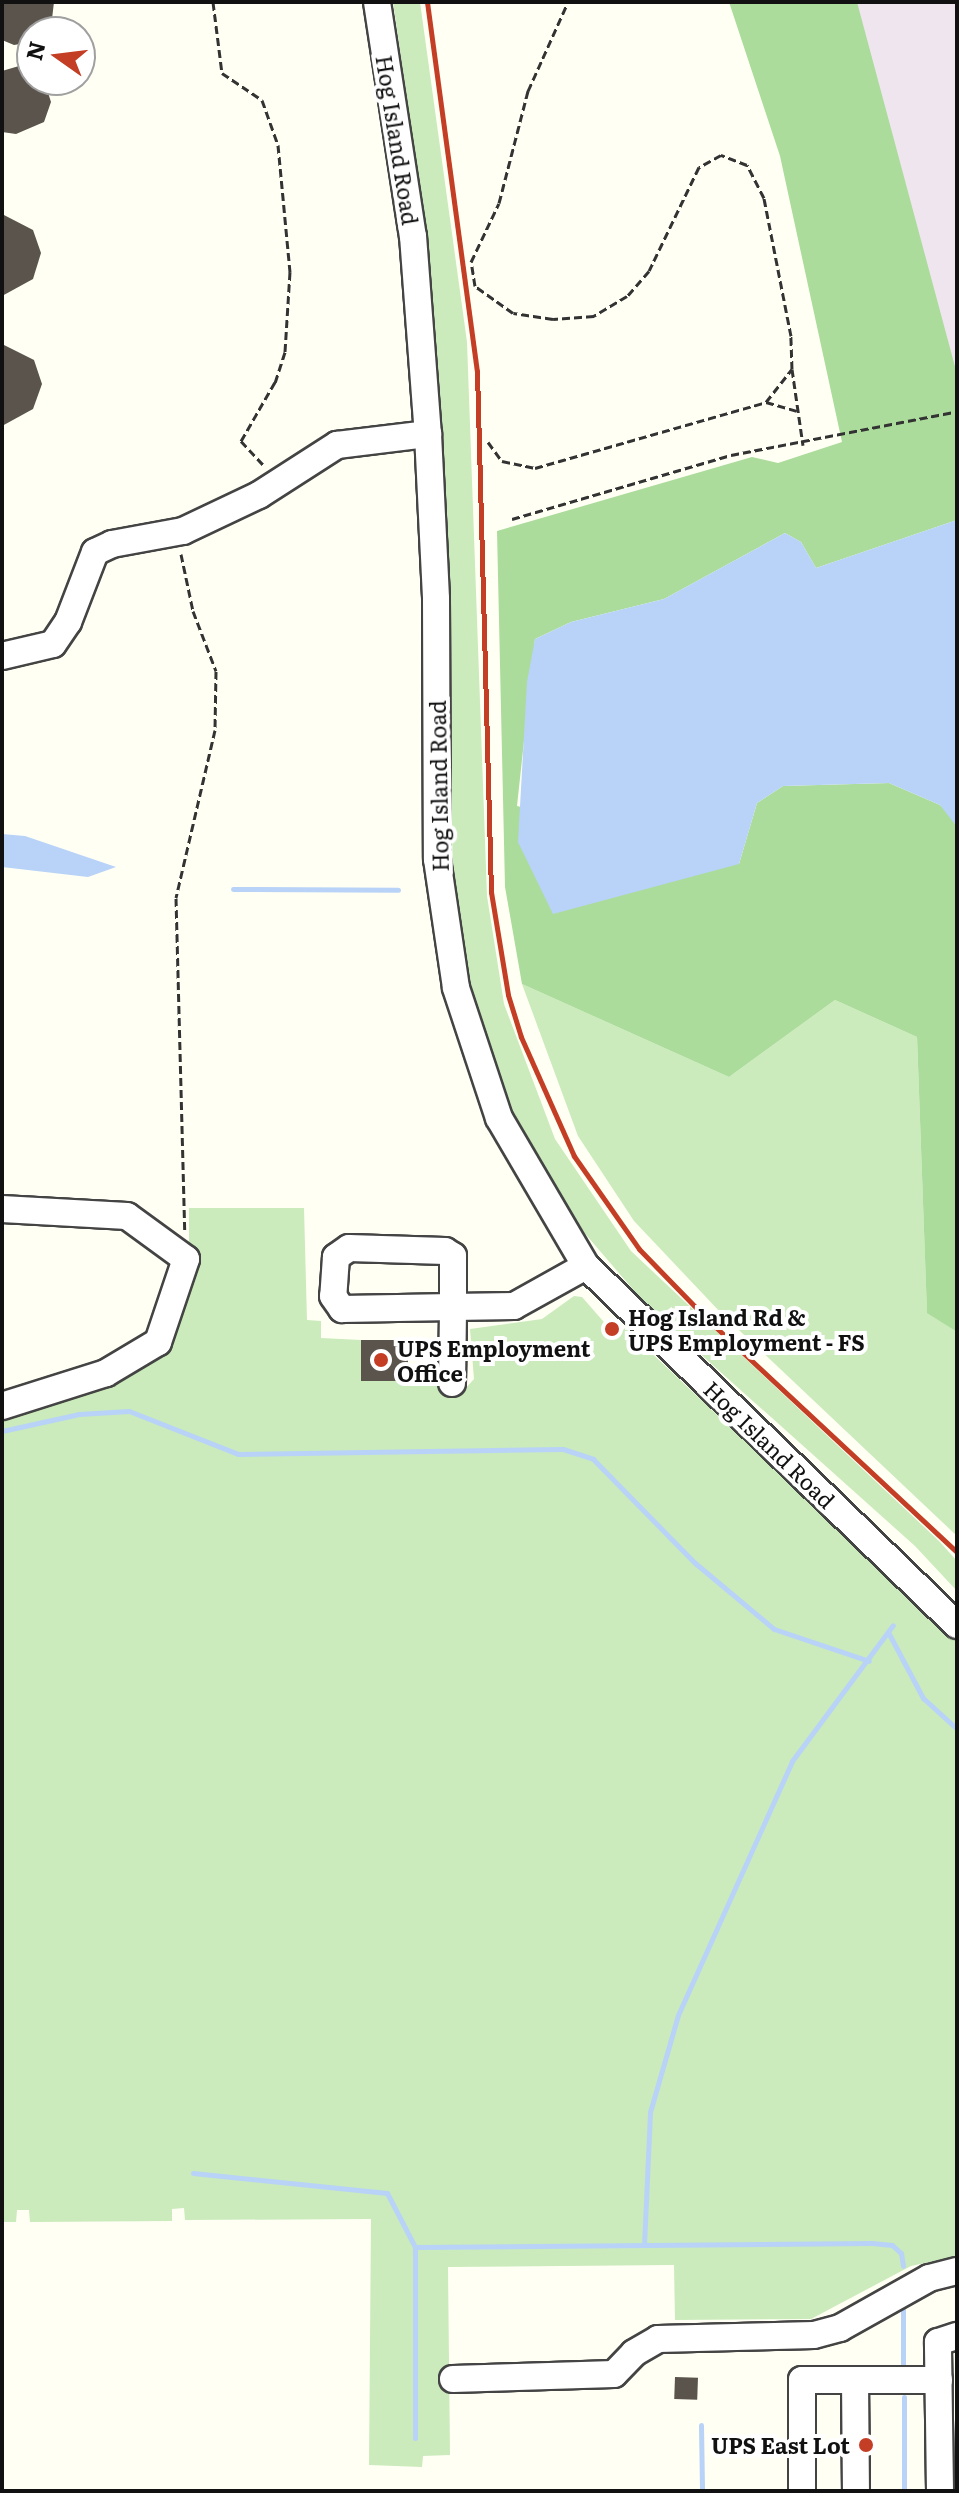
<!DOCTYPE html>
<html>
<head>
<meta charset="utf-8">
<style>
	body { margin:0 }
	#map { position:relative; width:959px; height:2493px; overflow:hidden; background:#fffff4; font-family:Literata,serif }
	div>[style] { position:absolute }
	.industrial>* { inset:0; background:#efe5ee }
	.green>* { inset:0; background:#cbebbc }
	.forest>* { inset:0; background:#abdc9b }
	.water>* { inset:0; background:#b8d3f7 }
	.stream>* { height:5px; margin:-2.5px; padding:0 2.5px; transform-origin:2.5px; border-radius:2.5px; background:#b8d3f7 }
	.building>* { inset:0; background:#5a544c; transform-origin:0 0 }
	.path>* { height:3px; margin-top:-1.5px; transform-origin:0; background:repeating-linear-gradient(90deg,#333 0 8px,transparent 0 12px) }
	.roads { filter:drop-shadow(2px 0 #444) drop-shadow(-2px 0 #444) drop-shadow(0 2px #444) drop-shadow(0 -2px #444) }
	.minor>* { height:26px; margin:-13px; padding:0 13px; transform-origin:13px; border-radius:13px; background:#fff }
	.rail>* { height:5px; margin:-2.5px; padding:0 2.5px; transform-origin:2.5px; border-radius:2.5px; background:#c43e25 }
	.dots>* { width:22px; height:22px; translate:-50% -50%; box-sizing:border-box; border:4px solid #fff; border-radius:50% }
	span { translate:-50% -50%; white-space:nowrap; text-align:center; line-height:1.15; -webkit-text-stroke:8px #fff; paint-order:stroke }
	.street-label { font-size:22px; color:#111 }
	.poi-label { font-size:22px; color:#111; font-weight:700 }
	.left { translate:0 -50%; text-align:left }
	.right { translate:-100% -50%; text-align:right }
	.frame { position:absolute; inset:0; border:4px solid #111; pointer-events:none }
	.north { position:absolute; left:16px; top:16px; width:80px; height:80px; box-sizing:border-box; background:#fff; border:2px solid #a0a0a0; border-radius:50%; rotate:284deg; font-size:22px; font-weight:700; line-height:32px; text-align:center; color:#111 }
	.north::after { content:''; display:block; margin:auto; width:28px; height:36px; background:#c43e25; clip-path:polygon(50% 0,100% 100%,50% 72%,0 100%) }
</style>
</head>
<body>
<div id="map">
	<div class="industrial">
		<div style="clip-path:polygon(856px 2px,957px 2px,957px 377px)"></div>
	</div>
	<div class="green">
		<div style="clip-path:polygon(393px 2px,420px 2px,467px 342px,487px 896px,504px 1004px,555px 1139px,631px 1251px,939px 1541px,957px 1561px,957px 1591px,915px 1546px,649px 1308px,569px 1215px,501px 1089px,465px 973px,452px 861px,447px 506px,419px 182px)"></div>
		<div style="clip-path:polygon(522px 984px,729px 1077px,835px 1000px,917px 1037px,927px 1312px,957px 1332px,957px 1536px,722px 1314px,634px 1221px,578px 1136px)"></div>
		<div style="clip-path:polygon(189px 1208px,304px 1208px,307px 1320px,321px 1321px,321px 1338px,361px 1340px,362px 1381px,408px 1380px,408px 1386px,446px 1384px,452px 1390px,465px 1389px,474px 1379px,470px 1329px,542px 1319px,574px 1296px,582px 1297px,617px 1337px,625px 1328px,957px 1641px,957px 2256px,911px 2266px,811px 2319px,675px 2320px,674px 2265px,448px 2267px,450px 2455px,423px 2456px,422px 2467px,369px 2465px,371px 2219px,185px 2220px,184px 2208px,172px 2209px,172px 2221px,30px 2222px,29px 2210px,17px 2210px,16px 2222px,2px 2222px,2px 1415px,130px 1371px,189px 1280px)"></div>
	</div>
	<div class="forest">
		<div style="clip-path:polygon(729px 2px,857px 2px,957px 374px,957px 520px,816px 568px,801px 542px,785px 533px,664px 599px,571px 622px,535px 639px,517px 806px,739px 864px,757px 803px,783px 786px,889px 783px,940px 805px,955px 819px,957px 1332px,927px 1313px,917px 1037px,835px 1000px,729px 1077px,522px 984px,505px 887px,497px 531px,752px 457px,778px 463px,842px 442px,780px 156px)"></div>
	</div>
	<div class="water">
		<div style="clip-path:polygon(957px 520px,957px 827px,940px 805px,889px 783px,783px 786px,757px 803px,739px 864px,553px 914px,518px 842px,527px 682px,535px 639px,571px 622px,664px 599px,785px 533px,801px 542px,816px 568px)"></div>
		<div style="clip-path:polygon(2px 834px,25px 836px,116px 867px,88px 877px,2px 867px)"></div>
	</div>
	<div class="stream">
		<div style="left:233px;top:889px;width:165px;rotate:0.3deg"></div>
		<div style="left:2px;top:1431px;width:79px;rotate:-12.4deg"></div>
		<div style="left:79px;top:1414px;width:50px;rotate:-3.4deg"></div>
		<div style="left:129px;top:1411px;width:117px;rotate:21.5deg"></div>
		<div style="left:238px;top:1454px;width:325px;rotate:-0.9deg"></div>
		<div style="left:563px;top:1449px;width:32px;rotate:18deg"></div>
		<div style="left:593px;top:1459px;width:146px;rotate:45.6deg"></div>
		<div style="left:695px;top:1563px;width:103px;rotate:39.9deg"></div>
		<div style="left:774px;top:1629px;width:100px;rotate:18.6deg"></div>
		<div style="left:888px;top:1632px;width:75px;rotate:62.1deg"></div>
		<div style="left:923px;top:1698px;width:46px;rotate:42.4deg"></div>
		<div style="left:193px;top:2173px;width:195px;rotate:5.9deg"></div>
		<div style="left:387px;top:2193px;width:61px;rotate:62.6deg"></div>
		<div style="left:415px;top:2247px;width:191px;rotate:90deg"></div>
		<div style="left:644px;top:2245px;width:133px;rotate:-87.4deg"></div>
		<div style="left:650px;top:2112px;width:101px;rotate:-73.9deg"></div>
		<div style="left:678px;top:2015px;width:278px;rotate:-65.8deg"></div>
		<div style="left:792px;top:1761px;width:169px;rotate:-53.4deg"></div>
		<div style="left:415px;top:2247px;width:457px;rotate:-0.5deg"></div>
		<div style="left:872px;top:2243px;width:20px;rotate:6deg"></div>
		<div style="left:892px;top:2245px;width:12px;rotate:42deg"></div>
		<div style="left:901px;top:2253px;width:13px;rotate:81deg"></div>
		<div style="left:903px;top:2310px;width:54px;rotate:90deg"></div>
		<div style="left:904px;top:2397px;width:94px;rotate:90deg"></div>
		<div style="left:701px;top:2425px;width:66px;rotate:89.1deg"></div>
	</div>
	<div class="building">
		<div style="clip-path:polygon(2px 2px,54px 2px,52px 19px,44px 32px,32px 32px,32px 42px,14px 45px,2px 40px)"></div>
		<div style="clip-path:polygon(19px 66px,32px 71px,32px 80px,44px 80px,51px 102px,44px 122px,16px 134px,2px 132px,2px 71px)"></div>
		<div style="clip-path:polygon(2px 214px,33px 230px,41px 253px,33px 279px,2px 296px)"></div>
		<div style="clip-path:polygon(2px 344px,34px 360px,42px 384px,33px 409px,2px 426px)"></div>
		<div style="left:361px;top:1340px;width:47px;height:41px"></div>
		<div style="left:675px;top:2377px;width:23px;height:22px;rotate:2deg"></div>
	</div>
	<div class="path">
		<div style="left:213px;top:2px;width:72px;rotate:82.8deg"></div>
		<div style="left:222px;top:73px;width:48px;rotate:34deg"></div>
		<div style="left:262px;top:100px;width:48px;rotate:70.4deg"></div>
		<div style="left:278px;top:145px;width:128px;rotate:84.6deg"></div>
		<div style="left:290px;top:272px;width:80px;rotate:93.6deg"></div>
		<div style="left:285px;top:352px;width:32px;rotate:108deg"></div>
		<div style="left:275px;top:382px;width:68px;rotate:120deg"></div>
		<div style="left:241px;top:441px;width:33px;rotate:47deg"></div>
		<div style="left:792px;top:369px;width:77px;rotate:81.8deg"></div>
		<div style="left:766px;top:402px;width:32px;rotate:16deg"></div>
		<div style="left:488px;top:442px;width:24px;rotate:54deg"></div>
		<div style="left:502px;top:461px;width:34px;rotate:12deg"></div>
		<div style="left:535px;top:468px;width:240px;rotate:-15.9deg"></div>
		<div style="left:766px;top:402px;width:42px;rotate:-51.8deg"></div>
		<div style="left:792px;top:369px;width:33px;rotate:-92deg"></div>
		<div style="left:791px;top:336px;width:141px;rotate:-101.1deg"></div>
		<div style="left:764px;top:198px;width:37px;rotate:-117deg"></div>
		<div style="left:747px;top:165px;width:28px;rotate:-159deg"></div>
		<div style="left:721px;top:155px;width:25px;rotate:151deg"></div>
		<div style="left:699px;top:167px;width:115px;rotate:115.7deg"></div>
		<div style="left:649px;top:271px;width:33px;rotate:131deg"></div>
		<div style="left:627px;top:296px;width:39px;rotate:149deg"></div>
		<div style="left:594px;top:316px;width:41px;rotate:175.8deg"></div>
		<div style="left:553px;top:319px;width:40px;rotate:-171.5deg"></div>
		<div style="left:513px;top:313px;width:47px;rotate:-144.6deg"></div>
		<div style="left:475px;top:286px;width:24px;rotate:-99deg"></div>
		<div style="left:471px;top:262px;width:65px;rotate:-64.6deg"></div>
		<div style="left:499px;top:203px;width:116px;rotate:-75.5deg"></div>
		<div style="left:528px;top:91px;width:98px;rotate:-65.8deg"></div>
		<div style="left:512px;top:519px;width:228px;rotate:-16.3deg"></div>
		<div style="left:731px;top:455px;width:227px;rotate:-10.9deg"></div>
		<div style="left:181px;top:554px;width:58px;rotate:78.1deg"></div>
		<div style="left:193px;top:611px;width:64px;rotate:69deg"></div>
		<div style="left:216px;top:671px;width:59px;rotate:91deg"></div>
		<div style="left:215px;top:730px;width:172px;rotate:103.1deg"></div>
		<div style="left:176px;top:898px;width:334px;rotate:88.5deg"></div>
	</div>
	<div class="roads">
		<div class="minor">
			<div style="left:377px;top:2px;width:237px;rotate:81.3deg"></div>
			<div style="left:413px;top:236px;width:199px;rotate:85.7deg"></div>
			<div style="left:428px;top:434px;width:165px;rotate:87.2deg"></div>
			<div style="left:436px;top:599px;width:260px;rotate:89.8deg"></div>
			<div style="left:437px;top:859px;width:130px;rotate:81.6deg"></div>
			<div style="left:456px;top:988px;width:137px;rotate:71.7deg"></div>
			<div style="left:499px;top:1118px;width:172px;rotate:59.6deg"></div>
			<div style="left:586px;top:1266px;width:516px;rotate:44.06deg"></div>
			<div style="left:2px;top:656px;width:52px;rotate:-13.2deg"></div>
			<div style="left:53px;top:644px;width:27px;rotate:-56deg"></div>
			<div style="left:68px;top:622px;width:75px;rotate:-68.9deg"></div>
			<div style="left:95px;top:552px;width:19px;rotate:-25deg"></div>
			<div style="left:112px;top:544px;width:72px;rotate:-10.4deg"></div>
			<div style="left:183px;top:531px;width:84px;rotate:-25.3deg"></div>
			<div style="left:259px;top:495px;width:93px;rotate:-32.7deg"></div>
			<div style="left:337px;top:445px;width:92px;rotate:-6.9deg"></div>
			<div style="left:2px;top:1209px;width:125px;rotate:3.2deg"></div>
			<div style="left:127px;top:1216px;width:73px;rotate:36.1deg"></div>
			<div style="left:186px;top:1259px;width:88px;rotate:108.6deg"></div>
			<div style="left:158px;top:1342px;width:61px;rotate:149.2deg"></div>
			<div style="left:106px;top:1373px;width:109px;rotate:162.4deg"></div>
			<div style="left:452px;top:1383px;width:76px;rotate:-89.2deg"></div>
			<div style="left:453px;top:1307px;width:51px;rotate:-90deg"></div>
			<div style="left:453px;top:1256px;width:9px;rotate:-148deg"></div>
			<div style="left:445px;top:1251px;width:96px;rotate:-178.2deg"></div>
			<div style="left:349px;top:1248px;width:16px;rotate:145deg"></div>
			<div style="left:336px;top:1257px;width:39px;rotate:94deg"></div>
			<div style="left:333px;top:1296px;width:16px;rotate:55deg"></div>
			<div style="left:342px;top:1309px;width:111px;rotate:-1deg"></div>
			<div style="left:453px;top:1307px;width:61px;rotate:-0.9deg"></div>
			<div style="left:514px;top:1306px;width:82px;rotate:-29.1deg"></div>
			<div style="left:453px;top:2379px;width:161px;rotate:-1.8deg"></div>
			<div style="left:614px;top:2374px;width:29px;rotate:-46deg"></div>
			<div style="left:634px;top:2353px;width:28px;rotate:-30deg"></div>
			<div style="left:658px;top:2339px;width:156px;rotate:-1.5deg"></div>
			<div style="left:814px;top:2335px;width:27px;rotate:-15deg"></div>
			<div style="left:840px;top:2328px;width:102px;rotate:-29.3deg"></div>
			<div style="left:929px;top:2278px;width:29px;rotate:-14deg"></div>
			<div style="left:855px;top:2380px;width:111px;rotate:89.5deg"></div>
			<div style="left:802px;top:2491px;width:111px;rotate:-90deg"></div>
			<div style="left:802px;top:2380px;width:137px"></div>
			<div style="left:940px;top:2491px;width:149px;rotate:-90.8deg"></div>
			<div style="left:938px;top:2342px;width:20px;rotate:-18deg"></div>
		</div>
	</div>
	<div class="rail">
		<div style="left:427px;top:2px;width:372px;rotate:82.3deg"></div>
		<div style="left:477px;top:371px;width:521px;rotate:88.46deg"></div>
		<div style="left:491px;top:892px;width:104px;rotate:80.6deg"></div>
		<div style="left:508px;top:995px;width:44px;rotate:72.8deg"></div>
		<div style="left:521px;top:1037px;width:130px;rotate:66deg"></div>
		<div style="left:574px;top:1156px;width:113px;rotate:55deg"></div>
		<div style="left:639px;top:1249px;width:99px;rotate:45.8deg"></div>
		<div style="left:708px;top:1320px;width:340px;rotate:43deg"></div>
	</div>
	<div class="dots">
		<div style="left:612px;top:1329px;background:#c43e25"></div>
		<div style="left:381px;top:1360px;background:#c43e25"></div>
		<div style="left:866px;top:2445px;background:#c43e25"></div>
	</div>
	<div class="street-label">
		<span style="left:398px;top:140px;rotate:81deg">Hog Island Road</span>
		<span style="left:438px;top:786px;rotate:-91deg">Hog Island Road</span>
		<span style="left:770px;top:1444px;rotate:44deg">Hog Island Road</span>
	</div>
	<div class="poi-label">
		<span class="left" style="left:628px;top:1329px">Hog Island Rd &amp;<br>UPS Employment - FS</span>
		<span class="left" style="left:397px;top:1360px">UPS Employment<br>Office</span>
		<span class="right" style="left:850px;top:2445px">UPS East Lot</span>
	</div>
	<div class="frame"></div>
	<div class="north">N</div>
</div>
</body>
</html>
